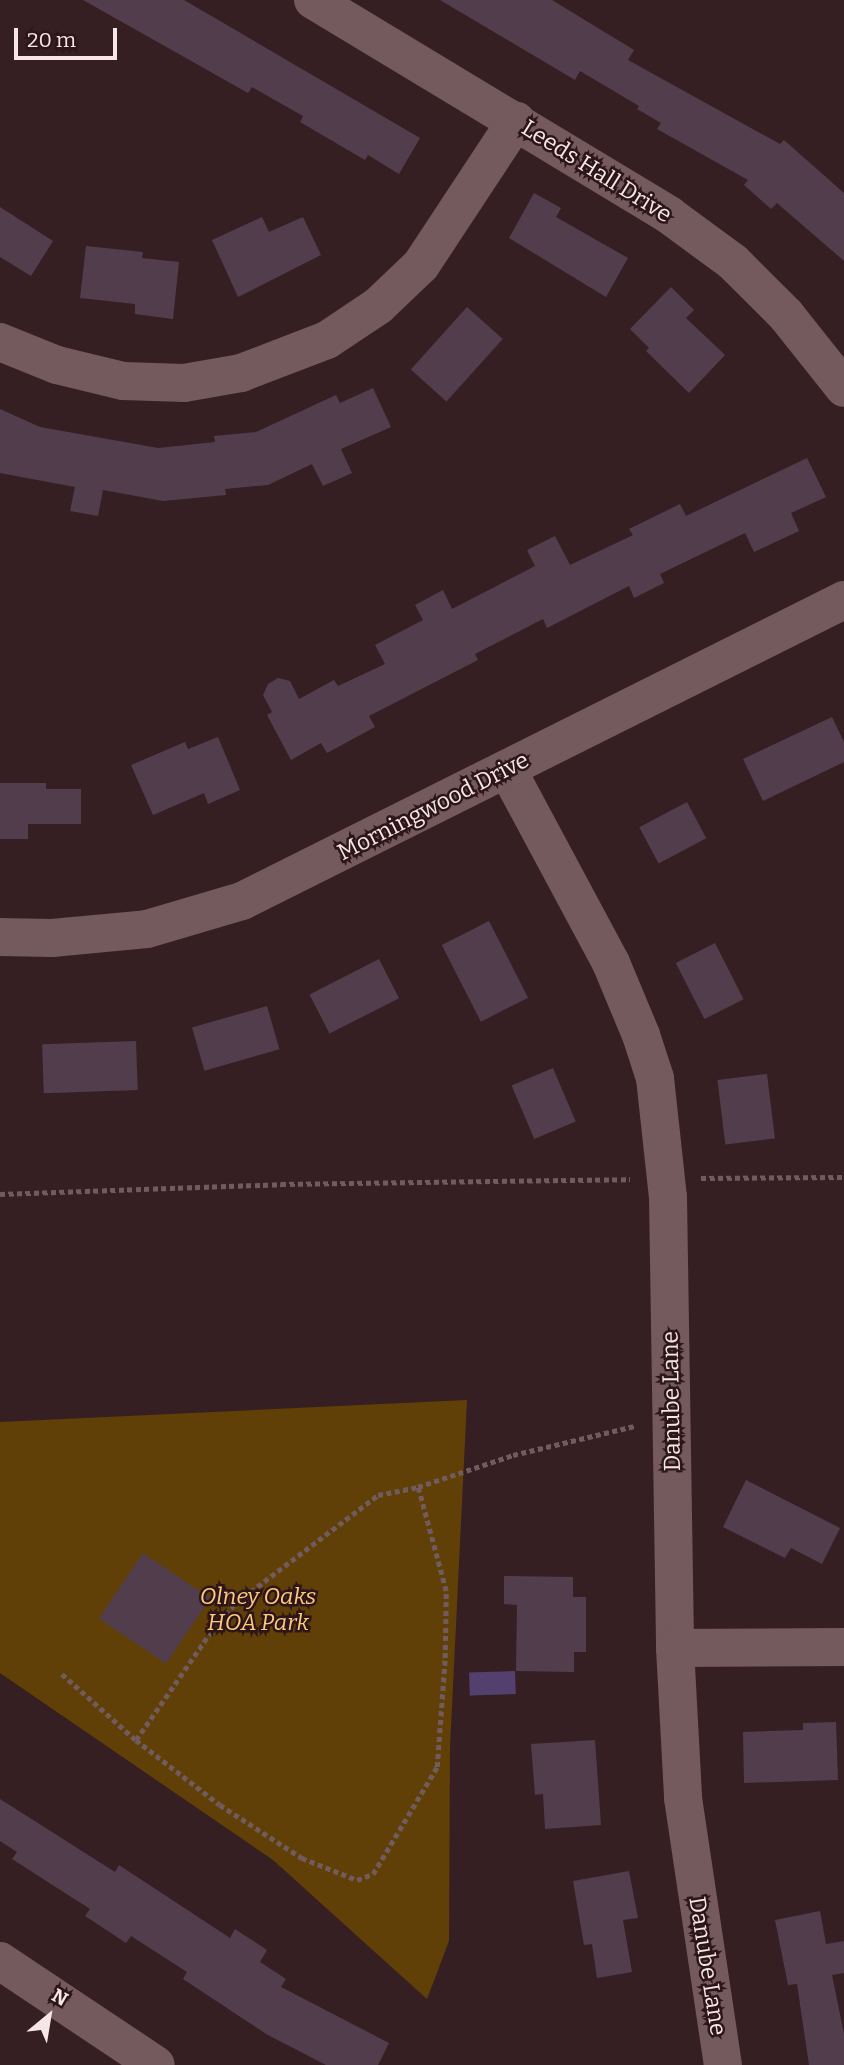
<!DOCTYPE html>
<html>
<head>
<meta charset="utf-8">
<style>
	body { margin:0 }
	#map { position:relative; width:844px; height:2065px; overflow:hidden; background:#361f23; font-family:Bitter,serif }
	div>[style] { position:absolute }
	.green>* { inset:0; background:#604007 }
	.water>* { inset:0; background:#54406f; transform-origin:0 0 }
	.building>* { inset:0; background:#513d4c; transform-origin:0 0 }
	.path>* { height:4.5px; margin-top:-2.25px; transform-origin:0; background:repeating-linear-gradient(90deg,#705b5e 0 5px,transparent 0 8.5px) }
	.minor>* { height:38px; margin:-19px; padding:0 19px; transform-origin:19px; border-radius:19px; background:#74595d }
	span { translate:-50% -50%; white-space:nowrap; text-align:center; line-height:1.15; -webkit-text-stroke:5px #2c161a; paint-order:stroke }
	.street-label { font-size:23px; color:#f7e6e8 }
	.park-label { font-size:23px; color:#fec87e; font-style:italic }
	.north { position:absolute; left:14px; top:1981px; width:70px; height:70px; -webkit-text-stroke:5px #2c161a; paint-order:stroke; rotate:30deg; font-size:19px; font-weight:700; line-height:28px; text-align:center; color:#f7e6e8 }
	.north::after { content:''; display:block; margin:auto; width:24px; height:32px; background:#f7e6e8; clip-path:polygon(50% 0,100% 100%,50% 72%,0 100%) }
	.scale { position:absolute; left:14px; top:28px; width:103px; height:32px; box-sizing:border-box; border:4px solid #f7e6e8; border-top:0; padding-left:9px; font-size:21px; line-height:24px; white-space:nowrap; color:#f7e6e8; -webkit-text-stroke:5px #2c161a; paint-order:stroke }
</style>
</head>
<body>
<div id="map">
	<div class="green">
		<div style="clip-path:polygon(467px 1400px,450px 1747px,449px 1941px,427px 1999px,273px 1860px,0 1673px,0 1422px)"></div>
	</div>
	<div class="water">
		<div style="left:515px;top:1671px;width:23px;height:46px;rotate:88deg"></div>
	</div>
	<div class="building">
		<div style="clip-path:polygon(83px 0,184px 0,420px 138px,399px 174px,368px 155px,365px 160px,300px 122px,303px 116px,252px 87px,248px 93px)"></div>
		<div style="clip-path:polygon(440px 0,552px 0,634px 50px,628px 60px,780px 144px,784px 140px,844px 193px,844px 261px,777px 203px,771px 209px,744px 185px,748px 180px,657px 129px,661px 123px,637px 109px,639px 106px,580px 71px,575px 80px)"></div>
		<div style="clip-path:polygon(534px 193px,561px 208px,556px 217px,628px 258px,606px 297px,509px 238px)"></div>
		<div style="clip-path:polygon(0 207px,53px 241px,31px 276px,0 257px)"></div>
		<div style="clip-path:polygon(262px 217px,269px 232px,303px 217px,321px 255px,238px 297px,212px 240px)"></div>
		<div style="clip-path:polygon(86px 246px,143px 252px,142px 258px,179px 262px,173px 319px,135px 314px,135px 304px,80px 298px)"></div>
		<div style="clip-path:polygon(671px 287px,694px 310px,686px 318px,725px 355px,689px 393px,646px 351px,649px 348px,630px 329px)"></div>
		<div style="left:467px;top:307px;width:48px;height:84px;rotate:42deg"></div>
		<div style="clip-path:polygon(373px 388px,391px 427px,341px 449px,352px 473px,323px 486px,312px 464px,268px 485px,225px 489px,226px 495px,163px 501px,103px 490px,98px 516px,70px 511px,75px 487px,0 473px,0 409px,40px 427px,158px 448px,215px 442px,214px 436px,256px 432px,336px 395px,340px 403px)"></div>
		<div style="clip-path:polygon(807px 458px,826px 497px,791px 513px,799px 531px,754px 552px,745px 533px,660px 574px,664px 583px,634px 598px,629px 586px,547px 628px,543px 619px,475px 654px,478px 660px,369px 716px,375px 727px,327px 753px,321px 743px,291px 760px,267px 715px,272px 712px,263px 695px,268px 684px,278px 678px,290px 681px,299px 699px,334px 680px,338px 686px,385px 664px,375px 645px,423px 620px,415px 605px,443px 590px,452px 609px,535px 566px,527px 550px,555px 536px,570px 565px,633px 535px,629px 529px,680px 504px,686px 516px)"></div>
		<div style="clip-path:polygon(832px 717px,844px 742px,844px 762px,763px 801px,743px 759px)"></div>
		<div style="clip-path:polygon(218px 737px,240px 790px,208px 804px,204px 793px,153px 815px,131px 765px,185px 742px,188px 749px)"></div>
		<div style="clip-path:polygon(0 783px,46px 783px,46px 789px,81px 789px,81px 824px,28px 824px,28px 839px,0 839px)"></div>
		<div style="left:687px;top:802px;width:41px;height:54px;rotate:62deg"></div>
		<div style="left:489px;top:921px;width:86px;height:53px;rotate:63deg"></div>
		<div style="left:715px;top:943px;width:63px;height:44px;rotate:63deg"></div>
		<div style="left:379px;top:959px;width:44px;height:78px;rotate:63deg"></div>
		<div style="left:267px;top:1006px;width:45px;height:78px;rotate:74deg"></div>
		<div style="left:136px;top:1041px;width:49px;height:94px;rotate:88deg"></div>
		<div style="left:553px;top:1068px;width:58px;height:45px;rotate:67deg"></div>
		<div style="left:767px;top:1074px;width:65px;height:50px;rotate:83deg"></div>
		<div style="clip-path:polygon(746px 1480px,840px 1528px,822px 1564px,791px 1548px,785px 1558px,723px 1527px)"></div>
		<div style="left:143px;top:1553px;width:81px;height:79px;rotate:34deg"></div>
		<div style="clip-path:polygon(504px 1576px,573px 1577px,573px 1597px,586px 1597px,586px 1652px,574px 1652px,574px 1672px,516px 1671px,517px 1605px,504px 1604px)"></div>
		<div style="clip-path:polygon(836px 1722px,838px 1780px,744px 1783px,743px 1732px,803px 1730px,803px 1723px)"></div>
		<div style="clip-path:polygon(595px 1740px,601px 1825px,545px 1829px,543px 1794px,535px 1795px,531px 1744px)"></div>
		<div style="clip-path:polygon(0 1799px,115px 1872px,119px 1865px,230px 1938px,235px 1929px,267px 1950px,260px 1962px,286px 1979px,281px 1987px,389px 2043px,378px 2065px,326px 2065px,266px 2034px,183px 1979px,187px 1972px,131px 1936px,126px 1943px,85px 1916px,90px 1909px,12px 1859px,17px 1852px,0 1841px)"></div>
		<div style="clip-path:polygon(629px 1871px,638px 1918px,623px 1920px,632px 1972px,597px 1978px,592px 1944px,584px 1945px,573px 1881px)"></div>
		<div style="clip-path:polygon(820px 1911px,826px 1944px,844px 1941px,844px 1973px,832px 1975px,844px 2034px,844px 2065px,809px 2065px,797px 1984px,788px 1985px,775px 1920px)"></div>
	</div>
	<div class="path">
		<div style="left:701px;top:1178px;width:143px;rotate:-0.4deg"></div>
		<div style="left:0;top:1194px;width:281px;rotate:-2deg"></div>
		<div style="left:281px;top:1184px;width:349px;rotate:-0.8deg"></div>
		<div style="left:62px;top:1674px;width:99px;rotate:41.7deg"></div>
		<div style="left:136px;top:1740px;width:106px;rotate:37.7deg"></div>
		<div style="left:220px;top:1805px;width:98px;rotate:32.9deg"></div>
		<div style="left:302px;top:1858px;width:59px;rotate:21.8deg"></div>
		<div style="left:357px;top:1880px;width:17px;rotate:-21deg"></div>
		<div style="left:373px;top:1874px;width:125px;rotate:-59.1deg"></div>
		<div style="left:437px;top:1767px;width:109px;rotate:-85.8deg"></div>
		<div style="left:445px;top:1658px;width:67px;rotate:-89.1deg"></div>
		<div style="left:446px;top:1591px;width:108px;rotate:-105.1deg"></div>
		<div style="left:136px;top:1740px;width:146px;rotate:-55.3deg"></div>
		<div style="left:219px;top:1620px;width:25px;rotate:-45deg"></div>
		<div style="left:237px;top:1602px;width:177px;rotate:-37.2deg"></div>
		<div style="left:378px;top:1495px;width:41px;rotate:-11.3deg"></div>
		<div style="left:418px;top:1487px;width:100px;rotate:-18.6deg"></div>
		<div style="left:513px;top:1455px;width:125px;rotate:-13.4deg"></div>
	</div>
	<div class="minor">
		<div style="left:313px;top:0;width:416px;rotate:31.1deg"></div>
		<div style="left:669px;top:215px;width:79px;rotate:36.3deg"></div>
		<div style="left:733px;top:262px;width:75px;rotate:45deg"></div>
		<div style="left:786px;top:315px;width:93px;rotate:51.5deg"></div>
		<div style="left:0;top:342px;width:61px;rotate:22deg"></div>
		<div style="left:57px;top:365px;width:68px;rotate:13.6deg"></div>
		<div style="left:123px;top:381px;width:61px;rotate:1.9deg"></div>
		<div style="left:184px;top:383px;width:58px;rotate:-10deg"></div>
		<div style="left:241px;top:373px;width:92px;rotate:-21deg"></div>
		<div style="left:327px;top:340px;width:61px;rotate:-33.7deg"></div>
		<div style="left:378px;top:306px;width:59px;rotate:-43.6deg"></div>
		<div style="left:421px;top:265px;width:173px;rotate:-56.6deg"></div>
		<div style="left:507px;top:769px;width:220px;rotate:61.8deg"></div>
		<div style="left:611px;top:963px;width:78px;rotate:67.4deg"></div>
		<div style="left:641px;top:1035px;width:45px;rotate:72deg"></div>
		<div style="left:655px;top:1078px;width:120px;rotate:83.8deg"></div>
		<div style="left:668px;top:1197px;width:451px;rotate:89.1deg"></div>
		<div style="left:675px;top:1648px;width:150px;rotate:86.9deg"></div>
		<div style="left:683px;top:1798px;width:270px;rotate:81.5deg"></div>
		<div style="left:0;top:937px;width:52px;rotate:1.1deg"></div>
		<div style="left:52px;top:938px;width:95px;rotate:-5.4deg"></div>
		<div style="left:147px;top:929px;width:99px;rotate:-16.4deg"></div>
		<div style="left:242px;top:901px;width:673px;rotate:-26.57deg"></div>
		<div style="left:675px;top:1648px;width:169px;rotate:-0.3deg"></div>
		<div style="left:0;top:1961px;width:187px;rotate:33.7deg"></div>
	</div>
	<div class="street-label">
		<span style="left:597px;top:171px;rotate:32deg">Leeds Hall Drive</span>
		<span style="left:433px;top:806px;rotate:-27deg">Morningwood Drive</span>
		<span style="left:671px;top:1401px;rotate:-91deg">Danube Lane</span>
		<span style="left:708px;top:1966px;rotate:81deg">Danube Lane</span>
	</div>
	<div class="park-label">
		<span style="left:258px;top:1609px">Olney Oaks<br>HOA Park</span>
	</div>
	<div class="north">N</div>
	<div class="scale">20 m</div>
</div>
</body>
</html>
